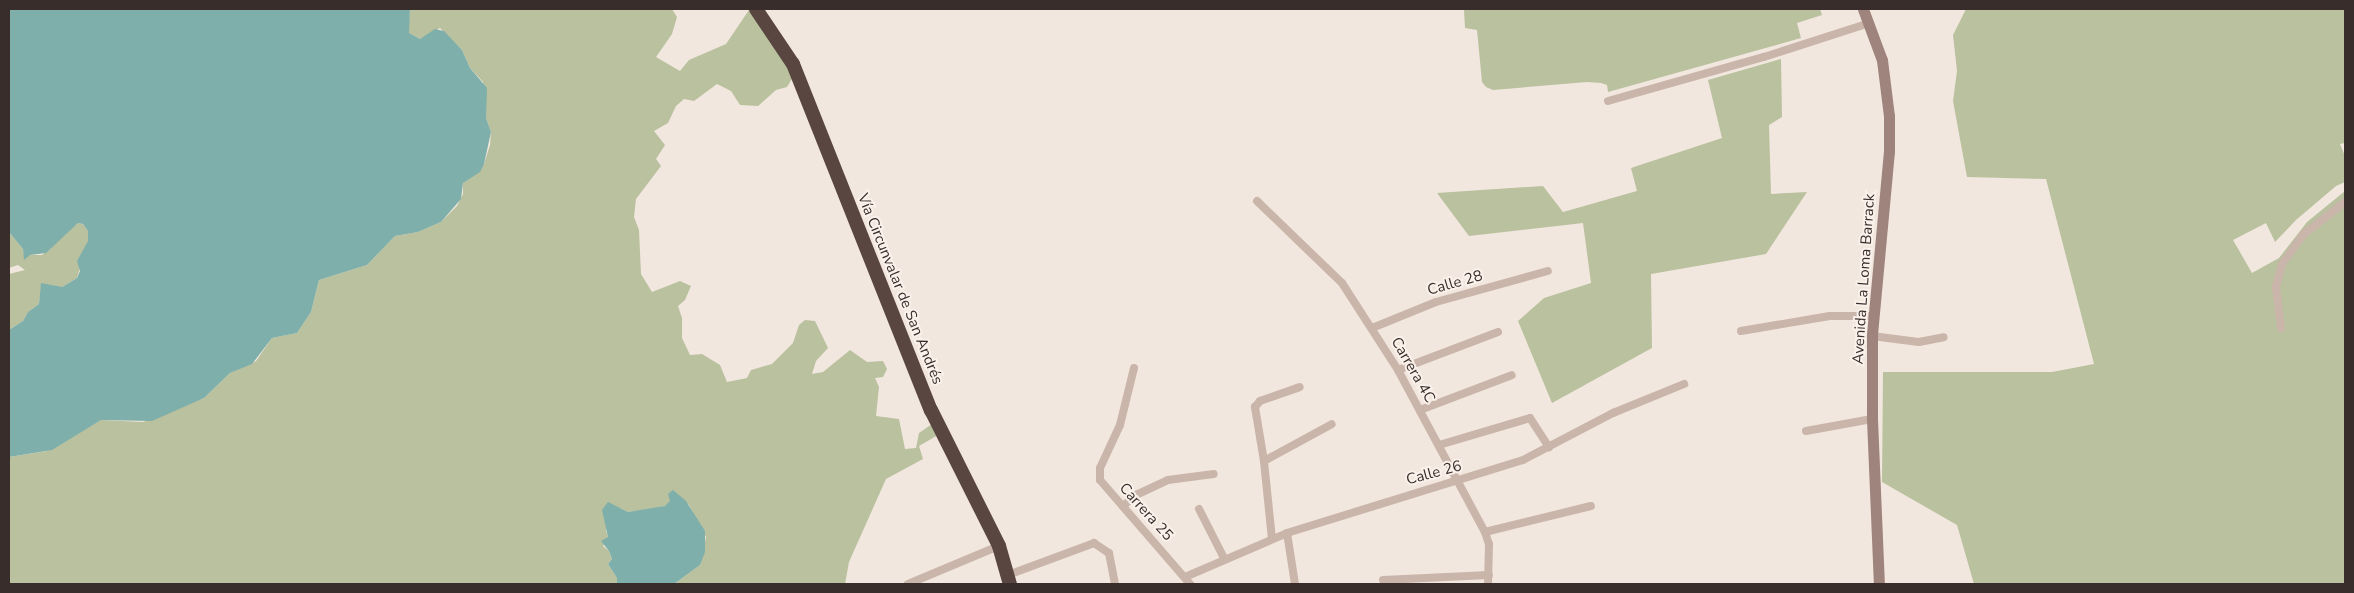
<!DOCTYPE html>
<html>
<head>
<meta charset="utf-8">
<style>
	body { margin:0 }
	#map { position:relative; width:2354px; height:593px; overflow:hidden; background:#f2e7de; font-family:"Nunito Sans",sans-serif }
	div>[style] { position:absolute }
	.green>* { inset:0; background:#b9c19e }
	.water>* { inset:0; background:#7eafab }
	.street>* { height:8px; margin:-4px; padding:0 4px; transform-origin:4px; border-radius:4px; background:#cab5aa }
	.secondary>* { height:11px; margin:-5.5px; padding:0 5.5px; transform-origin:5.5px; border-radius:5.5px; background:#9e847c }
	.highway>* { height:14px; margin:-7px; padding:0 7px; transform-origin:7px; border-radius:7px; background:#594641 }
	span { translate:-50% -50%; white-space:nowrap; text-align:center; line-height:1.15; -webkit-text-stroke:4px #faf1eb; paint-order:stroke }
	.street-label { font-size:15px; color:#382d2a }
	.frame { position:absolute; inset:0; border:10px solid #382d2a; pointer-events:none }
</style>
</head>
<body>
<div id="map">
	<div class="green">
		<div style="clip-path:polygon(410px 9px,672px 9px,677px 17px,672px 34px,656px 57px,680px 71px,689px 60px,726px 44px,749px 10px,763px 26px,793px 77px,787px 87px,776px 90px,758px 106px,740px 105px,731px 91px,717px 84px,694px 101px,684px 99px,676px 106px,668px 123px,654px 131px,665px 145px,656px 159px,661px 166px,636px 199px,634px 217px,639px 230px,641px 274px,652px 292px,680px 281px,691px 286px,685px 300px,678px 306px,682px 318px,682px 338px,690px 355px,702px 354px,720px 365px,727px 382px,747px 378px,751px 370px,772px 364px,793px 343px,799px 325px,805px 320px,815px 321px,828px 348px,816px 361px,812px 374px,823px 372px,850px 350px,867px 362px,883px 361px,887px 369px,883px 377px,875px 378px,879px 387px,876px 416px,899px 419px,905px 449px,916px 448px,919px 433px,932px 424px,938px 435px,919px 446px,923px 459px,886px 479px,849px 562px,845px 584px,674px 584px,700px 565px,706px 537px,689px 505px,678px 497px,665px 506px,652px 509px,628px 512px,620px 508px,606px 530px,608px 537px,603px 546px,609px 551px,612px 559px,608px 564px,617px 578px,617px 584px,9px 584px,9px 457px,47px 451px,101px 420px,143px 422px,204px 398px,230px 373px,256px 361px,272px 338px,297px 333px,311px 312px,319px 280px,367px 265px,395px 236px,418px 232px,441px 222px,457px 206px,463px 194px,463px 183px,484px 164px,490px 145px,491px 132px,486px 118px,483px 82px,470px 68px,462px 50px,440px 28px,420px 39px,408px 33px)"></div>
		<div style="clip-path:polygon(1413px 9px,1820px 9px,1822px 15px,1797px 23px,1801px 38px,1608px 92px,1607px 85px,1601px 83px,1587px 82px,1493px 90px,1486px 87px,1482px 82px,1477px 30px,1465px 28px,1464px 10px)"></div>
		<div style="clip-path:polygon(1966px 9px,2345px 9px,2345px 143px,2340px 144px,2345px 156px,2345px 182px,2336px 186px,2296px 220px,2275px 242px,2266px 223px,2233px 240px,2252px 273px,2279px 258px,2307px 222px,2345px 191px,2345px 584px,1974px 584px,1957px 525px,1882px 482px,1883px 372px,2052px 372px,2094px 364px,2046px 179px,1967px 177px,1953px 101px,1957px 71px,1953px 35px)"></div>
		<div style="clip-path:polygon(1781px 59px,1782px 117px,1769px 125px,1771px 194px,1807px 192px,1766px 254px,1651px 274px,1652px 348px,1552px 403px,1518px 321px,1544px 298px,1591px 283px,1583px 223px,1469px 236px,1437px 193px,1543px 186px,1563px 212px,1637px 191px,1631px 168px,1722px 138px,1708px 80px)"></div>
		<div style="clip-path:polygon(78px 223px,83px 224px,88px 231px,88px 241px,77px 278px,62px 287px,41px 288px,39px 304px,28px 312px,23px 321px,9px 330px,9px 274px,25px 270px,18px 265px,9px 268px,9px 232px,23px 249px,24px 255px,42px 255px)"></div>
	</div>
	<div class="water">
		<div style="clip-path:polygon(9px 9px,410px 9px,409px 33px,420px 39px,435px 29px,444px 31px,462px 50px,470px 68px,487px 88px,486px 118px,491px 132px,484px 164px,480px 172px,463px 183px,461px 199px,441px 222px,418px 232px,395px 236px,367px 265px,319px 280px,311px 312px,297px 333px,272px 338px,252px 364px,230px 373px,204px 398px,152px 421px,101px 420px,52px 450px,9px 457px,9px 330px,23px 321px,28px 312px,39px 304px,41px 283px,62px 287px,77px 278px,80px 271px,77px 261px,88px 241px,88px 231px,83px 224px,78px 223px,46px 253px,30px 255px,24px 260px,23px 249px,9px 232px)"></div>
		<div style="clip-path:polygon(673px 490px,686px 501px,705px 531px,705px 552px,700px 565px,674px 584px,617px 584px,617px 578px,608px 564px,612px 559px,609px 551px,601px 541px,608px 537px,602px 510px,608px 502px,628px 512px,665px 506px,670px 501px,668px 494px)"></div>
	</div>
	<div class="street">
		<div style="left:1608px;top:101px;width:162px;rotate:-15.8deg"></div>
		<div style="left:1764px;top:57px;width:110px;rotate:-17.9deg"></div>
		<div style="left:1257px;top:201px;width:118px;rotate:44deg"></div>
		<div style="left:1342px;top:283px;width:103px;rotate:57.2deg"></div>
		<div style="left:1398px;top:370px;width:184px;rotate:61.8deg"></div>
		<div style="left:1485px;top:532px;width:13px;rotate:72deg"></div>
		<div style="left:1489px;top:544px;width:40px;rotate:91.4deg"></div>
		<div style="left:1372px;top:328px;width:69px;rotate:-22.1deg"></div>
		<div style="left:1436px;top:302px;width:116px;rotate:-15.5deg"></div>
		<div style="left:2281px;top:328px;width:41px;rotate:-97deg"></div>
		<div style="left:2276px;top:287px;width:24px;rotate:-75deg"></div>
		<div style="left:2282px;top:264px;width:37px;rotate:-54deg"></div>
		<div style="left:2304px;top:234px;width:52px;rotate:-38deg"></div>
		<div style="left:1741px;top:331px;width:90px;rotate:-9.6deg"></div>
		<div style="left:1830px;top:316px;width:43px"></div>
		<div style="left:1872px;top:336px;width:47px;rotate:7.3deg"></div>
		<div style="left:1919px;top:342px;width:25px;rotate:-11deg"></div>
		<div style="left:1134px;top:368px;width:59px;rotate:103.8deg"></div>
		<div style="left:1120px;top:425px;width:47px;rotate:114.9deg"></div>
		<div style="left:1100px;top:468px;width:12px;rotate:90deg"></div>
		<div style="left:1100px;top:480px;width:138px;rotate:49.1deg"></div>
		<div style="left:1398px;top:370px;width:107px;rotate:-20.8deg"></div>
		<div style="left:1420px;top:410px;width:98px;rotate:-20.8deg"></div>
		<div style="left:1806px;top:431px;width:67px;rotate:-10.3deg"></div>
		<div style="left:1439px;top:445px;width:95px;rotate:-16.5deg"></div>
		<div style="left:1530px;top:418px;width:35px;rotate:57deg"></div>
		<div style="left:1264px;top:461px;width:77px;rotate:-28.6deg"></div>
		<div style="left:1123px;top:506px;width:17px;rotate:-40deg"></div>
		<div style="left:1136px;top:495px;width:35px;rotate:-25deg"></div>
		<div style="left:1168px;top:480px;width:46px;rotate:-7.4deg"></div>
		<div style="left:1199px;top:509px;width:55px;rotate:63deg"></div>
		<div style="left:1485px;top:532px;width:109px;rotate:-13.8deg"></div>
		<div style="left:1287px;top:533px;width:52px;rotate:81.1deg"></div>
		<div style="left:1272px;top:539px;width:78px;rotate:-95.9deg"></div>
		<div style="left:1264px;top:461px;width:55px;rotate:-99.5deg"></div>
		<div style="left:1255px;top:407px;width:8px;rotate:-50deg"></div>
		<div style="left:1260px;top:401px;width:42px;rotate:-19.3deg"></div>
		<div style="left:1008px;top:575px;width:92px;rotate:-20.4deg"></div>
		<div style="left:1094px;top:543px;width:18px;rotate:34deg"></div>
		<div style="left:1109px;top:553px;width:32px;rotate:79deg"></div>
		<div style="left:1185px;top:577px;width:111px;rotate:-23.3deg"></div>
		<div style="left:1287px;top:533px;width:247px;rotate:-17.2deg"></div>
		<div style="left:1523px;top:460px;width:102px;rotate:-27.6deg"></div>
		<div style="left:1613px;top:413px;width:77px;rotate:-22.2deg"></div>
		<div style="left:1383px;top:580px;width:106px;rotate:-2.7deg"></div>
		<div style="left:908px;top:584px;width:99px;rotate:-22.7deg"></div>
	</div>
	<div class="secondary">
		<div style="left:1863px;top:9px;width:54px;rotate:69.6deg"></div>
		<div style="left:1882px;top:60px;width:56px;rotate:82.9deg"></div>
		<div style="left:1889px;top:116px;width:35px;rotate:90deg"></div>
		<div style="left:1889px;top:151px;width:186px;rotate:95.3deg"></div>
		<div style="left:1872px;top:336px;width:83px;rotate:90deg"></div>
		<div style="left:1872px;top:419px;width:165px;rotate:87.6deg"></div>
	</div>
	<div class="highway">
		<div style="left:756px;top:9px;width:66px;rotate:56.1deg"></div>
		<div style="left:793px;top:64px;width:373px;rotate:68.3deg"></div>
		<div style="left:931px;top:410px;width:152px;rotate:63.4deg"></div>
		<div style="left:999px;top:546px;width:40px;rotate:74deg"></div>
	</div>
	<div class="street-label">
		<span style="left:1864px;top:279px;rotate:-86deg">Avenida La Loma Barrack</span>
		<span style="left:1455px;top:283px;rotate:-16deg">Calle 28</span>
		<span style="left:900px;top:289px;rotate:68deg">Vía Circunvalar de San Andrés</span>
		<span style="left:1413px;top:370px;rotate:60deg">Carrera 4C</span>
		<span style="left:1434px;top:473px;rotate:-15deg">Calle 26</span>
		<span style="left:1146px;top:512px;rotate:48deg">Carrera 25</span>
	</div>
	<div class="frame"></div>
</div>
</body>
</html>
